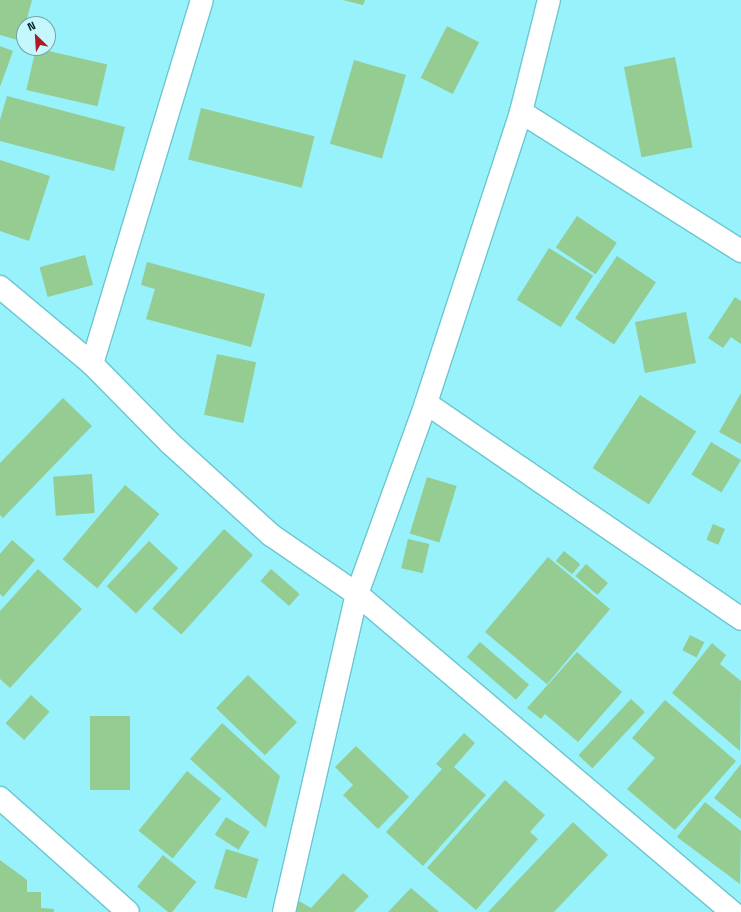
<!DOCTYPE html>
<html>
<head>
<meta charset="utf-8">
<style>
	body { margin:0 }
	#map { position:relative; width:741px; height:912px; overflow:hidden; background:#97f2fb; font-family:"Space Grotesk",sans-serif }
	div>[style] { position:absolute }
	.building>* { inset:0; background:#94cc92; transform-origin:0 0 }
	.roads { filter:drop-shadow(1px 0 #6bc6cf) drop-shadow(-1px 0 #6bc6cf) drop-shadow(0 1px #6bc6cf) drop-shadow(0 -1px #6bc6cf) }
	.minor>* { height:22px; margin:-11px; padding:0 11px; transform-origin:11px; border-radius:11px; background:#fff }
	.tertiary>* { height:22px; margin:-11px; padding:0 11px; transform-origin:11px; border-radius:11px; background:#fff }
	span { translate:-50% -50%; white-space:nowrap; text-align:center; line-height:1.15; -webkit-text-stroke:3px #c5f8fd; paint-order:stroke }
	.north { position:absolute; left:16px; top:16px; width:40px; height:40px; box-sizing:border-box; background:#c5f8fd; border:1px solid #77a1a5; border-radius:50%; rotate:335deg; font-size:11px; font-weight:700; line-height:16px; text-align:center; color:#011e21 }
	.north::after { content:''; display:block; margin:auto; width:14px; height:18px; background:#ae1b27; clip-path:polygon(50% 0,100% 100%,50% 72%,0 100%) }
</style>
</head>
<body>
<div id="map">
	<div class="building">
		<div style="clip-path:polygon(0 0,32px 0,21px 41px,0 35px)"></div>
		<div style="clip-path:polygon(343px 0,365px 0,363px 5px)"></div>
		<div style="left:447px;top:26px;width:36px;height:58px;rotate:27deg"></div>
		<div style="clip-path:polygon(0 46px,13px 51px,0 87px)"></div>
		<div style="left:36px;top:48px;width:73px;height:43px;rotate:13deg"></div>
		<div style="left:675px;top:57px;width:92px;height:52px;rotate:79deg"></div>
		<div style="left:354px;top:60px;width:54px;height:87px;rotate:16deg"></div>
		<div style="clip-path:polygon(7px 96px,125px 127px,114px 171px,0 141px,0 120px)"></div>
		<div style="left:201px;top:108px;width:117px;height:53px;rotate:14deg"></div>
		<div style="clip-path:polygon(0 160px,50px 176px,29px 241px,0 231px)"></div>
		<div style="left:577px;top:216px;width:48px;height:38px;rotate:34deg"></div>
		<div style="left:549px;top:248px;width:52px;height:61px;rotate:32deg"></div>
		<div style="left:85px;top:255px;width:31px;height:47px;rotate:75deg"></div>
		<div style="left:617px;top:256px;width:47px;height:75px;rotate:34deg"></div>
		<div style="clip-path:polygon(147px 262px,265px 294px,251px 347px,146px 319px,155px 289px,141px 285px)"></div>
		<div style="clip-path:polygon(735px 297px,741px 301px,741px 344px,731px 337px,723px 348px,708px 338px)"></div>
		<div style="left:686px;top:312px;width:52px;height:52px;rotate:79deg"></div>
		<div style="left:217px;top:354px;width:40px;height:62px;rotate:12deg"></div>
		<div style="clip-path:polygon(741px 393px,741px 444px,719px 432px)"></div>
		<div style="left:640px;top:395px;width:67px;height:87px;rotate:33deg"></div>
		<div style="clip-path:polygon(63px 398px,92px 426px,3px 518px,0 515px,0 463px)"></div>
		<div style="left:711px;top:442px;width:35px;height:38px;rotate:31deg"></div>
		<div style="left:92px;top:474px;width:39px;height:39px;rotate:86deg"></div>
		<div style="left:427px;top:477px;width:31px;height:59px;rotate:17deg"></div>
		<div style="left:125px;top:485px;width:45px;height:97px;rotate:40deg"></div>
		<div style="left:713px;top:524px;width:13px;height:17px;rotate:23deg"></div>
		<div style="left:224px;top:529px;width:39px;height:107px;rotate:42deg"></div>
		<div style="left:408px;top:539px;width:22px;height:30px;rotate:13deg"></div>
		<div style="clip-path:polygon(12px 540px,35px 560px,3px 597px,0 594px,0 554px)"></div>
		<div style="left:149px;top:541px;width:40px;height:62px;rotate:43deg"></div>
		<div style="left:564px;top:551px;width:21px;height:13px;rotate:39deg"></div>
		<div style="left:548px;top:557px;width:81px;height:98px;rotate:40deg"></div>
		<div style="left:586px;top:564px;width:29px;height:16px;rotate:41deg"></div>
		<div style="clip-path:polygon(38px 569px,82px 609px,10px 688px,0 679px,0 611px)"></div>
		<div style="left:271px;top:569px;width:38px;height:16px;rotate:41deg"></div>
		<div style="left:690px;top:635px;width:16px;height:17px;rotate:27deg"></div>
		<div style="left:480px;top:642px;width:65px;height:20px;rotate:41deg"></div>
		<div style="clip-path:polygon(712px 643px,726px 655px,720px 664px,741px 681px,740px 751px,672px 693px)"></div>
		<div style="clip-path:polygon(577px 652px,622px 692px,578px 742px,545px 714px,541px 719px,527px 708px)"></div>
		<div style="left:248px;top:675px;width:68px;height:46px;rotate:44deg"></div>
		<div style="left:31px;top:695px;width:25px;height:38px;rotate:42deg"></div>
		<div style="left:631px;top:699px;width:19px;height:77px;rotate:43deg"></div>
		<div style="clip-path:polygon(665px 700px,736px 761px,675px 830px,627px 789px,655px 758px,632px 738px)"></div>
		<div style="left:90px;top:716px;width:40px;height:74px"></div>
		<div style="clip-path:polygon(222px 723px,280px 776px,266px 828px,190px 759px)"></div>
		<div style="clip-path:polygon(464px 733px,475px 743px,454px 767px,486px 795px,423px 866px,386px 832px,442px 769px,436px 764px)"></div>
		<div style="clip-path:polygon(356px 746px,409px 797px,378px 829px,343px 795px,353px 785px,335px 767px)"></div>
		<div style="clip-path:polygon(741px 764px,741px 819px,714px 798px)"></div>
		<div style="left:187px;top:771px;width:44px;height:77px;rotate:39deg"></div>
		<div style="clip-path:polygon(505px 780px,545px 815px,530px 832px,538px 839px,476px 910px,427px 868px)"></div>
		<div style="clip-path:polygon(705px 802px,741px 831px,740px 884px,677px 837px)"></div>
		<div style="left:226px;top:817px;width:28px;height:21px;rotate:32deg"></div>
		<div style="clip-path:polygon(573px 822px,608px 855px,554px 912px,488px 912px)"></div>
		<div style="left:226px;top:849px;width:34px;height:41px;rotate:17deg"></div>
		<div style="left:163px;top:855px;width:43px;height:41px;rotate:39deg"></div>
		<div style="clip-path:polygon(0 860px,27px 880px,27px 892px,41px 892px,41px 908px,54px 909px,54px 912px,0 912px)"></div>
		<div style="clip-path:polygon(343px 873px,369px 896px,354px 912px,295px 912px,299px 901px,311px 908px)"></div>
		<div style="clip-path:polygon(411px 888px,439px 912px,388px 912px)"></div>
	</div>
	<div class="roads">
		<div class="minor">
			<div style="left:521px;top:112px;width:260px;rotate:32.3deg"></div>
			<div style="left:0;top:287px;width:120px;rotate:39.9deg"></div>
			<div style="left:92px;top:364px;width:112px;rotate:45.4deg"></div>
			<div style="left:171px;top:444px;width:135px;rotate:42.3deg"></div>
			<div style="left:271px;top:535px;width:104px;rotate:34.5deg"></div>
			<div style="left:357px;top:594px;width:492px;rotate:40.3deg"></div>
			<div style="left:92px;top:364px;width:380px;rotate:-73.2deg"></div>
			<div style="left:426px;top:403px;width:382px;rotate:34.4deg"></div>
			<div style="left:284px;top:912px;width:326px;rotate:-77.1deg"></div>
			<div style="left:357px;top:594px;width:203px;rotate:-70.1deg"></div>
			<div style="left:426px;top:403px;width:306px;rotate:-71.9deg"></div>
			<div style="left:521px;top:112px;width:115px;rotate:-76deg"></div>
		</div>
		<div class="tertiary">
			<div style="left:0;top:798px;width:171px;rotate:41.7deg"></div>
		</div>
	</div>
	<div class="north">N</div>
</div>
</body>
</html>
